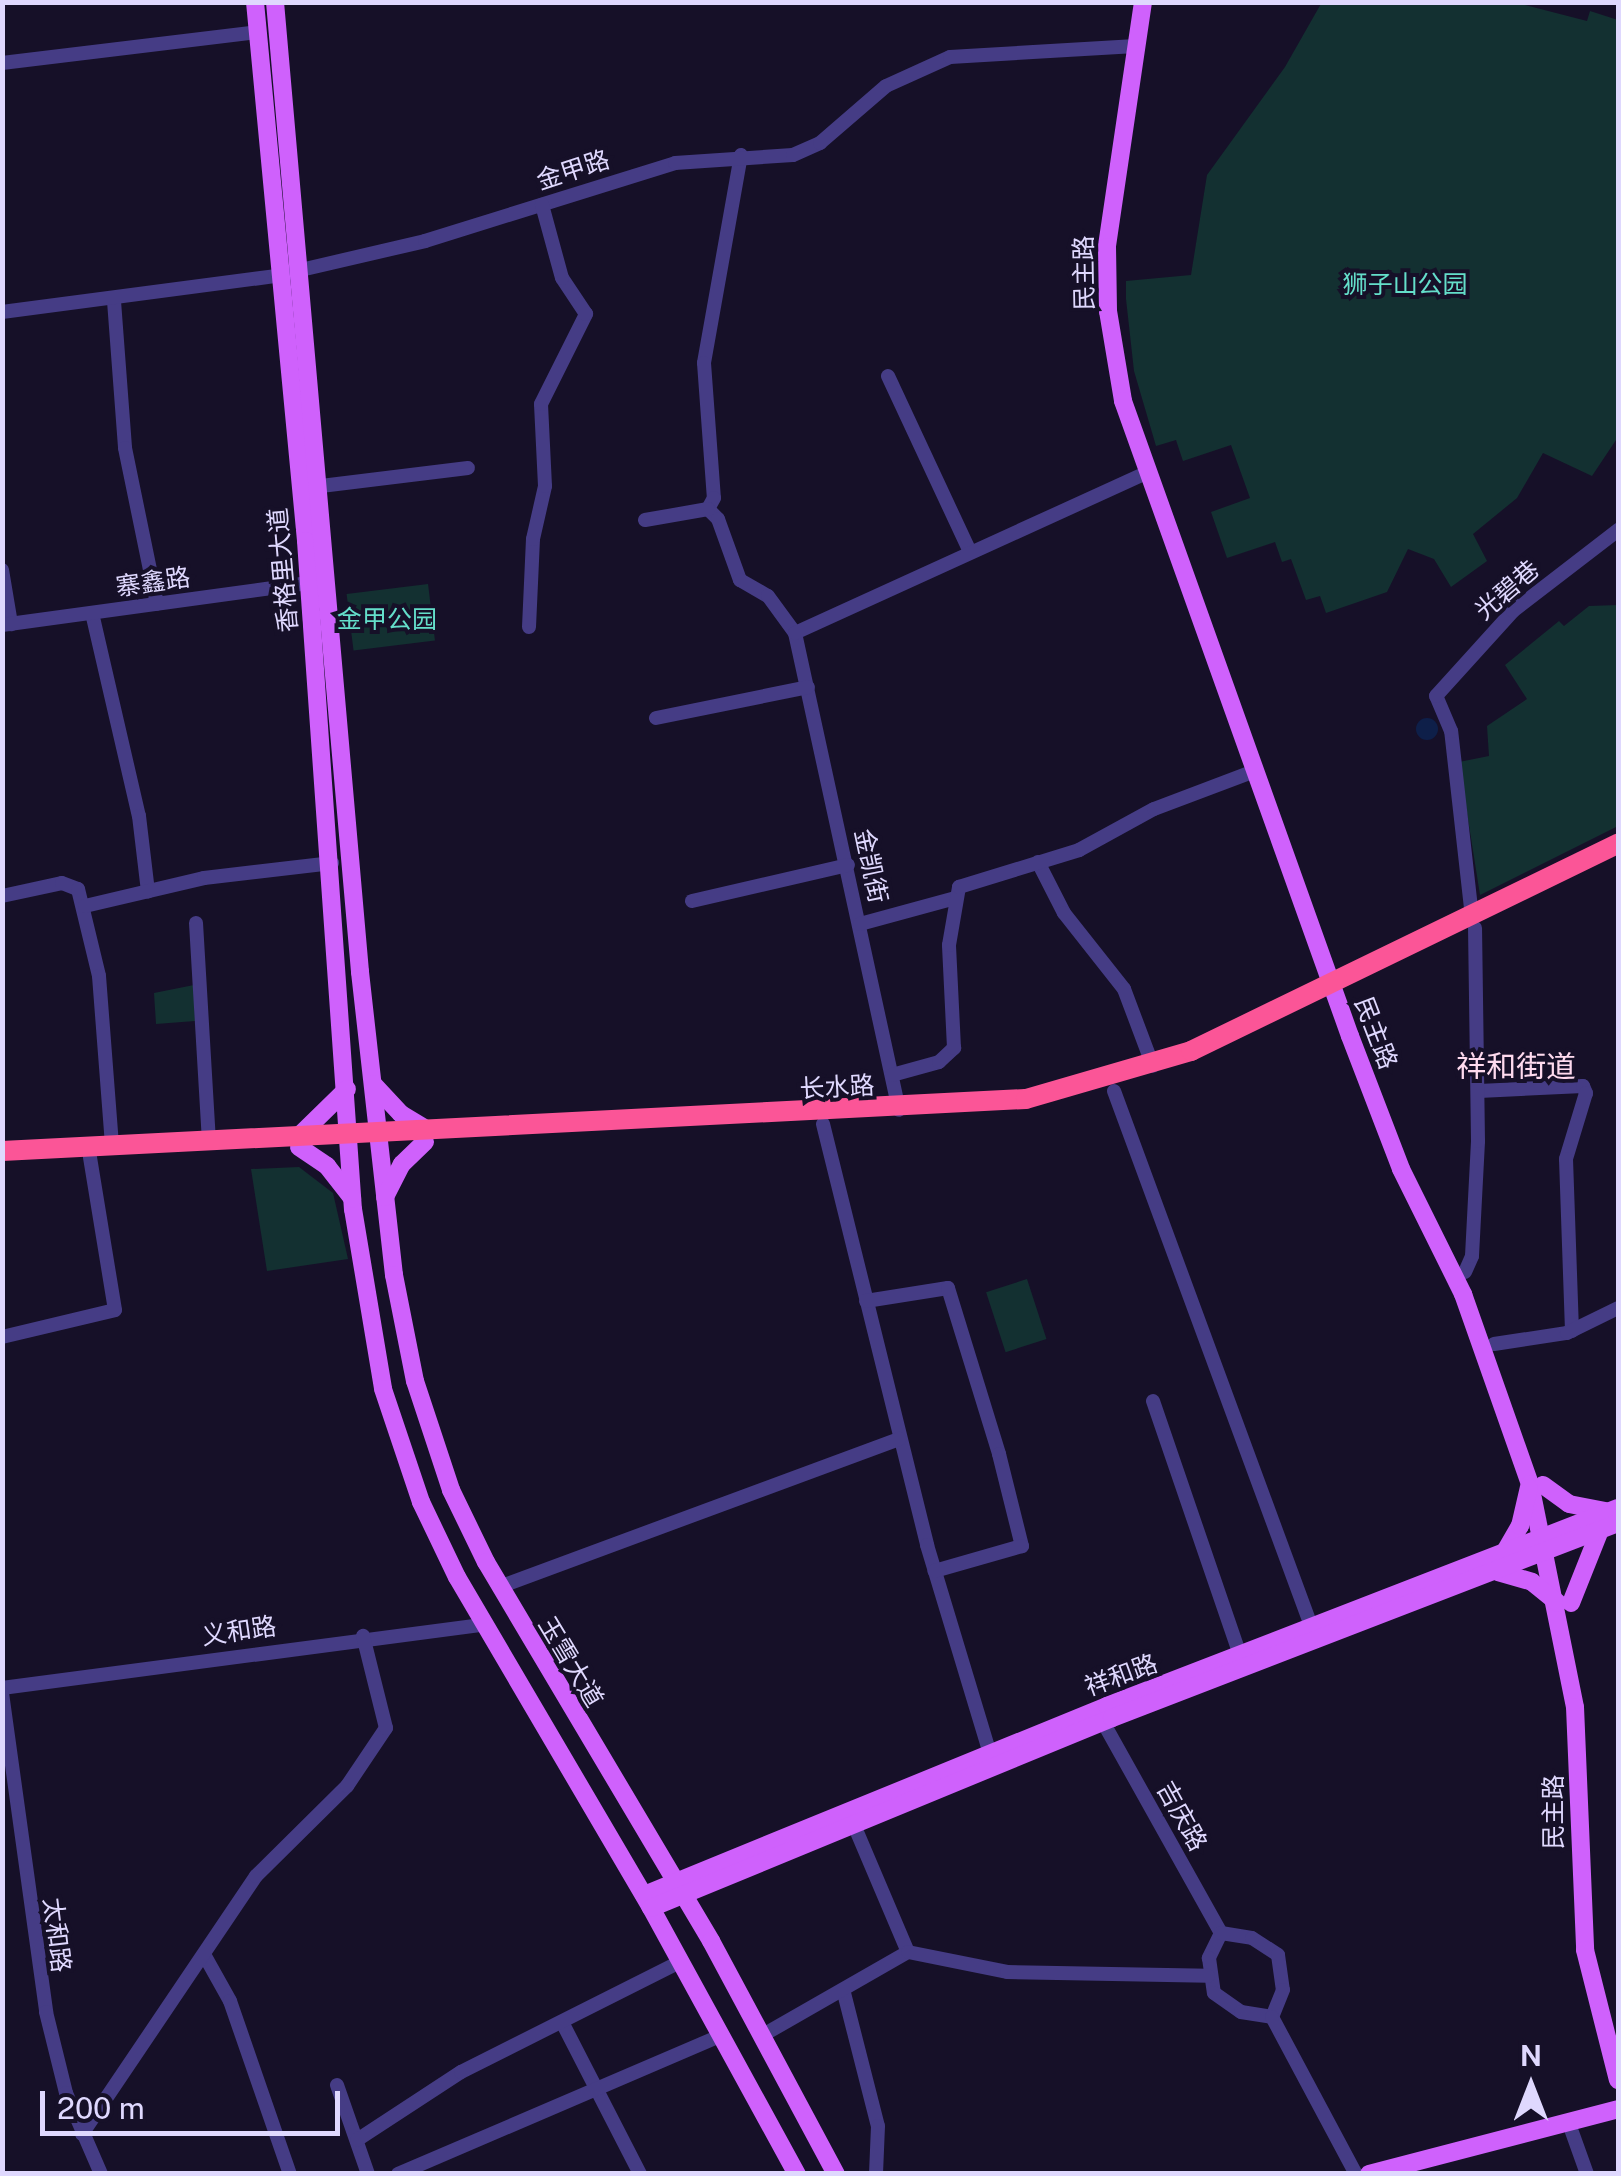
<!DOCTYPE html>
<html>
<head>
<meta charset="utf-8">
<style>
	body { margin:0 }
	#map { position:relative; width:1621px; height:2176px; overflow:hidden; background:#161028; font-family:"Public Sans","Noto Sans SC",sans-serif }
	div>[style] { position:absolute }
	.green>* { inset:0; background:#133031; transform-origin:0 0 }
	.water>* { inset:0; background:#0e1f49 }
	.round { border-radius:50% }
	.minor>* { height:14px; margin:-7px; padding:0 7px; transform-origin:7px; border-radius:7px; background:#453c85 }
	.major>* { height:18px; margin:-9px; padding:0 9px; transform-origin:9px; border-radius:9px; background:#cf61fc }
	.highway>* { height:20px; margin:-10px; padding:0 10px; transform-origin:10px; border-radius:10px; background:#fb5597 }
	span { translate:-50% -50%; white-space:nowrap; text-align:center; line-height:1.15; -webkit-text-stroke:8px #161028; paint-order:stroke }
	.street-label { font-size:25px; color:#dfd8fe }
	.park-label { font-size:25px; color:#64deca }
	.quarter-label { font-size:30px; color:#fedaee }
	.frame { position:absolute; inset:0; border:5px solid #dfd8fe; pointer-events:none }
	.north { position:absolute; left:1481px; top:2036px; width:100px; height:100px; -webkit-text-stroke:8px #161028; paint-order:stroke; rotate:0deg; font-size:28px; font-weight:700; line-height:40px; text-align:center; color:#dfd8fe }
	.north::after { content:''; display:block; margin:auto; width:35px; height:45px; background:#dfd8fe; clip-path:polygon(50% 0,100% 100%,50% 72%,0 100%) }
	.scale { position:absolute; left:40px; top:2091px; width:300px; height:45px; box-sizing:border-box; border:5px solid #dfd8fe; border-top:0; padding-left:12px; font-size:30px; line-height:35px; white-space:nowrap; color:#dfd8fe; -webkit-text-stroke:8px #161028; paint-order:stroke }
</style>
</head>
<body>
<div id="map">
	<div class="green">
		<div style="clip-path:polygon(1322px 2px,1517px 3px,1587px 21px,1590px 11px,1618px 20px,1618px 437px,1592px 476px,1543px 453px,1517px 498px,1473px 534px,1487px 561px,1451px 587px,1434px 559px,1408px 549px,1387px 592px,1326px 613px,1320px 596px,1306px 600px,1291px 559px,1282px 562px,1275px 542px,1227px 558px,1211px 512px,1250px 498px,1231px 445px,1183px 461px,1176px 440px,1156px 446px,1134px 371px,1126px 299px,1126px 281px,1191px 275px,1207px 175px,1285px 67px)"></div>
		<div style="left:428px;top:584px;width:57px;height:82px;rotate:83deg"></div>
		<div style="clip-path:polygon(1618px 605px,1618px 826px,1480px 895px,1459px 762px,1489px 756px,1487px 726px,1527px 699px,1505px 665px,1559px 621px,1564px 626px,1589px 606px)"></div>
		<div style="clip-path:polygon(194px 985px,195px 1021px,156px 1024px,154px 993px)"></div>
		<div style="clip-path:polygon(299px 1167px,333px 1193px,348px 1259px,267px 1271px,251px 1169px)"></div>
		<div style="left:1027px;top:1279px;width:63px;height:43px;rotate:72deg"></div>
	</div>
	<div class="water">
		<div class="round" style="left:1416px;top:718px;width:22px;height:22px"></div>
	</div>
	<div class="minor">
		<div style="left:2px;top:63px;width:258px;rotate:-6.9deg"></div>
		<div style="left:741px;top:155px;width:211px;rotate:100.1deg"></div>
		<div style="left:704px;top:363px;width:135px;rotate:85.8deg"></div>
		<div style="left:714px;top:498px;width:13px;rotate:119deg"></div>
		<div style="left:708px;top:509px;width:14px;rotate:45deg"></div>
		<div style="left:718px;top:519px;width:65px;rotate:70.2deg"></div>
		<div style="left:740px;top:580px;width:32px;rotate:30deg"></div>
		<div style="left:768px;top:596px;width:46px;rotate:53.9deg"></div>
		<div style="left:795px;top:633px;width:488px;rotate:77.7deg"></div>
		<div style="left:114px;top:301px;width:147px;rotate:85.7deg"></div>
		<div style="left:125px;top:448px;width:159px;rotate:78.4deg"></div>
		<div style="left:2px;top:312px;width:275px;rotate:-7.5deg"></div>
		<div style="left:275px;top:276px;width:154px;rotate:-13.1deg"></div>
		<div style="left:425px;top:241px;width:262px;rotate:-17.3deg"></div>
		<div style="left:675px;top:163px;width:118px;rotate:-3.9deg"></div>
		<div style="left:793px;top:155px;width:30px;rotate:-24deg"></div>
		<div style="left:820px;top:143px;width:87px;rotate:-40.8deg"></div>
		<div style="left:886px;top:86px;width:70px;rotate:-24.4deg"></div>
		<div style="left:950px;top:57px;width:186px;rotate:-3.4deg"></div>
		<div style="left:888px;top:376px;width:194px;rotate:65deg"></div>
		<div style="left:321px;top:486px;width:148px;rotate:-7deg"></div>
		<div style="left:645px;top:520px;width:64px;rotate:-9.9deg"></div>
		<div style="left:2px;top:570px;width:55px;rotate:80.5deg"></div>
		<div style="left:92px;top:613px;width:208px;rotate:77deg"></div>
		<div style="left:139px;top:816px;width:76px;rotate:83.2deg"></div>
		<div style="left:2px;top:625px;width:311px;rotate:-7.8deg"></div>
		<div style="left:529px;top:627px;width:88px;rotate:-87.4deg"></div>
		<div style="left:533px;top:539px;width:54px;rotate:-77.2deg"></div>
		<div style="left:545px;top:486px;width:82px;rotate:-92.8deg"></div>
		<div style="left:541px;top:404px;width:101px;rotate:-63.4deg"></div>
		<div style="left:586px;top:314px;width:43px;rotate:-123.7deg"></div>
		<div style="left:562px;top:278px;width:76px;rotate:-105.3deg"></div>
		<div style="left:795px;top:633px;width:386px;rotate:-24.5deg"></div>
		<div style="left:656px;top:718px;width:155px;rotate:-11.5deg"></div>
		<div style="left:1038px;top:862px;width:57px;rotate:63deg"></div>
		<div style="left:1064px;top:913px;width:97px;rotate:51.7deg"></div>
		<div style="left:1124px;top:989px;width:82px;rotate:69.4deg"></div>
		<div style="left:2px;top:896px;width:61px;rotate:-12.2deg"></div>
		<div style="left:62px;top:883px;width:17px;rotate:21deg"></div>
		<div style="left:78px;top:889px;width:89px;rotate:76.4deg"></div>
		<div style="left:99px;top:976px;width:169px;rotate:85.6deg"></div>
		<div style="left:692px;top:901px;width:160px;rotate:-13deg"></div>
		<div style="left:85px;top:906px;width:122px;rotate:-13.2deg"></div>
		<div style="left:204px;top:878px;width:129px;rotate:-6.7deg"></div>
		<div style="left:1472px;top:917px;width:187px;rotate:-96.4deg"></div>
		<div style="left:1451px;top:731px;width:38px;rotate:-113deg"></div>
		<div style="left:1436px;top:696px;width:115px;rotate:-47.8deg"></div>
		<div style="left:1513px;top:611px;width:133px;rotate:-37.6deg"></div>
		<div style="left:196px;top:923px;width:217px;rotate:86.6deg"></div>
		<div style="left:860px;top:924px;width:98px;rotate:-15.3deg"></div>
		<div style="left:892px;top:1075px;width:49px;rotate:-15.5deg"></div>
		<div style="left:939px;top:1062px;width:21px;rotate:-43deg"></div>
		<div style="left:954px;top:1048px;width:103px;rotate:-92.8deg"></div>
		<div style="left:949px;top:945px;width:59px;rotate:-80.2deg"></div>
		<div style="left:959px;top:887px;width:126px;rotate:-17.1deg"></div>
		<div style="left:1079px;top:850px;width:85px;rotate:-28.7deg"></div>
		<div style="left:1154px;top:809px;width:105px;rotate:-20.7deg"></div>
		<div style="left:1114px;top:1091px;width:576px;rotate:69.77deg"></div>
		<div style="left:1479px;top:1091px;width:104px;rotate:-2.8deg"></div>
		<div style="left:1583px;top:1086px;width:8px;rotate:67deg"></div>
		<div style="left:1586px;top:1093px;width:69px;rotate:106.9deg"></div>
		<div style="left:1566px;top:1159px;width:172px;rotate:88deg"></div>
		<div style="left:823px;top:1124px;width:434px;rotate:76.1deg"></div>
		<div style="left:927px;top:1545px;width:218px;rotate:73.2deg"></div>
		<div style="left:1465px;top:1272px;width:17px;rotate:-66deg"></div>
		<div style="left:1472px;top:1256px;width:115px;rotate:-87deg"></div>
		<div style="left:1478px;top:1141px;width:213px;rotate:-90.8deg"></div>
		<div style="left:866px;top:1301px;width:83px;rotate:-9deg"></div>
		<div style="left:948px;top:1288px;width:174px;rotate:72.9deg"></div>
		<div style="left:999px;top:1454px;width:95px;rotate:76deg"></div>
		<div style="left:1022px;top:1546px;width:91px;rotate:164deg"></div>
		<div style="left:2px;top:1337px;width:116px;rotate:-13.4deg"></div>
		<div style="left:115px;top:1310px;width:155px;rotate:-99.3deg"></div>
		<div style="left:1494px;top:1344px;width:74px;rotate:-8.6deg"></div>
		<div style="left:1567px;top:1333px;width:57px;rotate:-26.1deg"></div>
		<div style="left:1153px;top:1401px;width:272px;rotate:71.1deg"></div>
		<div style="left:499px;top:1587px;width:427px;rotate:-20.3deg"></div>
		<div style="left:2px;top:1688px;width:484px;rotate:-7.5deg"></div>
		<div style="left:2px;top:1693px;width:322px;rotate:82.1deg"></div>
		<div style="left:46px;top:2012px;width:83px;rotate:76.1deg"></div>
		<div style="left:66px;top:2093px;width:88px;rotate:66.6deg"></div>
		<div style="left:1103px;top:1722px;width:242px;rotate:60.8deg"></div>
		<div style="left:854px;top:1825px;width:138px;rotate:67deg"></div>
		<div style="left:1221px;top:1933px;width:28px;rotate:116deg"></div>
		<div style="left:1209px;top:1958px;width:35px;rotate:82deg"></div>
		<div style="left:1214px;top:1993px;width:33px;rotate:35deg"></div>
		<div style="left:1241px;top:2012px;width:31px;rotate:9deg"></div>
		<div style="left:1221px;top:1933px;width:31px;rotate:9deg"></div>
		<div style="left:1252px;top:1938px;width:31px;rotate:33deg"></div>
		<div style="left:1278px;top:1955px;width:35px;rotate:82deg"></div>
		<div style="left:1283px;top:1990px;width:29px;rotate:112deg"></div>
		<div style="left:206px;top:1958px;width:49px;rotate:60.8deg"></div>
		<div style="left:230px;top:2001px;width:183px;rotate:70.9deg"></div>
		<div style="left:844px;top:1993px;width:137px;rotate:75.7deg"></div>
		<div style="left:878px;top:2126px;width:48px;rotate:92.4deg"></div>
		<div style="left:1272px;top:2017px;width:178px;rotate:61.9deg"></div>
		<div style="left:562px;top:2022px;width:171px;rotate:62.8deg"></div>
		<div style="left:763px;top:2035px;width:167px;rotate:-29.8deg"></div>
		<div style="left:908px;top:1952px;width:101px;rotate:11.4deg"></div>
		<div style="left:1007px;top:1972px;width:201px;rotate:1.1deg"></div>
		<div style="left:337px;top:2085px;width:94px;rotate:70.8deg"></div>
		<div style="left:1572px;top:2132px;width:45px;rotate:70.3deg"></div>
		<div style="left:82px;top:2134px;width:311px;rotate:-56deg"></div>
		<div style="left:256px;top:1876px;width:128px;rotate:-44.7deg"></div>
		<div style="left:347px;top:1786px;width:70px;rotate:-56.1deg"></div>
		<div style="left:386px;top:1728px;width:95px;rotate:-104deg"></div>
		<div style="left:357px;top:2140px;width:124px;rotate:-33.2deg"></div>
		<div style="left:461px;top:2072px;width:247px;rotate:-26.7deg"></div>
		<div style="left:398px;top:2174px;width:353px;rotate:-23.2deg"></div>
	</div>
	<div class="major">
		<div style="left:255px;top:2px;width:541px;rotate:84.59deg"></div>
		<div style="left:306px;top:541px;width:670px;rotate:85.98deg"></div>
		<div style="left:353px;top:1209px;width:182px;rotate:80.5deg"></div>
		<div style="left:383px;top:1389px;width:119px;rotate:71.4deg"></div>
		<div style="left:421px;top:1502px;width:83px;rotate:64.4deg"></div>
		<div style="left:457px;top:1577px;width:381px;rotate:59.6deg"></div>
		<div style="left:650px;top:1906px;width:306px;rotate:61.3deg"></div>
		<div style="left:275px;top:2px;width:974px;rotate:84.99deg"></div>
		<div style="left:360px;top:972px;width:305px;rotate:83.6deg"></div>
		<div style="left:394px;top:1275px;width:108px;rotate:78.8deg"></div>
		<div style="left:415px;top:1381px;width:115px;rotate:71.7deg"></div>
		<div style="left:451px;top:1490px;width:80px;rotate:64.1deg"></div>
		<div style="left:486px;top:1562px;width:441px;rotate:59.3deg"></div>
		<div style="left:711px;top:1941px;width:264px;rotate:61.8deg"></div>
		<div style="left:1143px;top:2px;width:248px;rotate:98.4deg"></div>
		<div style="left:1107px;top:247px;width:64px;rotate:89.1deg"></div>
		<div style="left:1108px;top:311px;width:91px;rotate:80.5deg"></div>
		<div style="left:1123px;top:401px;width:674px;rotate:70.33deg"></div>
		<div style="left:1350px;top:1036px;width:142px;rotate:69deg"></div>
		<div style="left:1401px;top:1169px;width:140px;rotate:63.6deg"></div>
		<div style="left:1463px;top:1294px;width:201px;rotate:70.6deg"></div>
		<div style="left:1530px;top:1484px;width:227px;rotate:78.6deg"></div>
		<div style="left:1575px;top:1707px;width:243px;rotate:87.6deg"></div>
		<div style="left:1585px;top:1950px;width:134px;rotate:75.8deg"></div>
		<div style="left:373px;top:1084px;width:41px;rotate:47deg"></div>
		<div style="left:401px;top:1114px;width:33px;rotate:31deg"></div>
		<div style="left:299px;top:1136px;width:67px;rotate:-44.4deg"></div>
		<div style="left:299px;top:1147px;width:34px;rotate:34deg"></div>
		<div style="left:327px;top:1166px;width:41px;rotate:52deg"></div>
		<div style="left:385px;top:1197px;width:37px;rotate:-63deg"></div>
		<div style="left:402px;top:1164px;width:32px;rotate:-44deg"></div>
		<div style="left:1543px;top:1485px;width:32px;rotate:36deg"></div>
		<div style="left:1569px;top:1504px;width:37px;rotate:11deg"></div>
		<div style="left:1503px;top:1555px;width:34px;rotate:-60deg"></div>
		<div style="left:1520px;top:1526px;width:39px;rotate:-77deg"></div>
		<div style="left:1498px;top:1572px;width:35px;rotate:16deg"></div>
		<div style="left:1532px;top:1582px;width:33px;rotate:39deg"></div>
		<div style="left:1571px;top:1603px;width:79px;rotate:-68.3deg"></div>
		<div style="left:644px;top:1895px;width:500px;rotate:-22.21deg"></div>
		<div style="left:1107px;top:1706px;width:548px;rotate:-21.18deg"></div>
		<div style="left:651px;top:1908px;width:499px;rotate:-22.4deg"></div>
		<div style="left:1112px;top:1718px;width:542px;rotate:-21.08deg"></div>
		<div style="left:1369px;top:2174px;width:257px;rotate:-14.6deg"></div>
	</div>
	<div class="highway">
		<div style="left:2px;top:1151px;width:1025px;rotate:-2.91deg"></div>
		<div style="left:1026px;top:1099px;width:172px;rotate:-16.2deg"></div>
		<div style="left:1191px;top:1051px;width:475px;rotate:-25.9deg"></div>
	</div>
	<div class="street-label">
		<span style="left:573px;top:170px;rotate:-18deg">金甲路</span>
		<span style="left:1084px;top:273px;rotate:-91deg">民主路</span>
		<span style="left:283px;top:570px;rotate:-95deg">香格里大道</span>
		<span style="left:153px;top:582px;rotate:-8deg">寨鑫路</span>
		<span style="left:1507px;top:590px;rotate:-41deg">光碧巷</span>
		<span style="left:871px;top:866px;rotate:78deg">金凯街</span>
		<span style="left:1376px;top:1033px;rotate:69deg">民主路</span>
		<span style="left:837px;top:1087px;rotate:-3deg">长水路</span>
		<span style="left:239px;top:1631px;rotate:-8deg">义和路</span>
		<span style="left:571px;top:1662px;rotate:59deg">玉雪大道</span>
		<span style="left:1121px;top:1675px;rotate:-20deg">祥和路</span>
		<span style="left:1553px;top:1812px;rotate:-90deg">民主路</span>
		<span style="left:1182px;top:1816px;rotate:61deg">吉庆路</span>
		<span style="left:57px;top:1935px;rotate:83deg">太和路</span>
	</div>
	<div class="park-label">
		<span style="left:1405px;top:284px">狮子山公园</span>
		<span style="left:387px;top:619px">金甲公园</span>
	</div>
	<div class="quarter-label">
		<span style="left:1516px;top:1066px">祥和街道</span>
	</div>
	<div class="frame"></div>
	<div class="north">N</div>
	<div class="scale">200 m</div>
</div>
</body>
</html>
